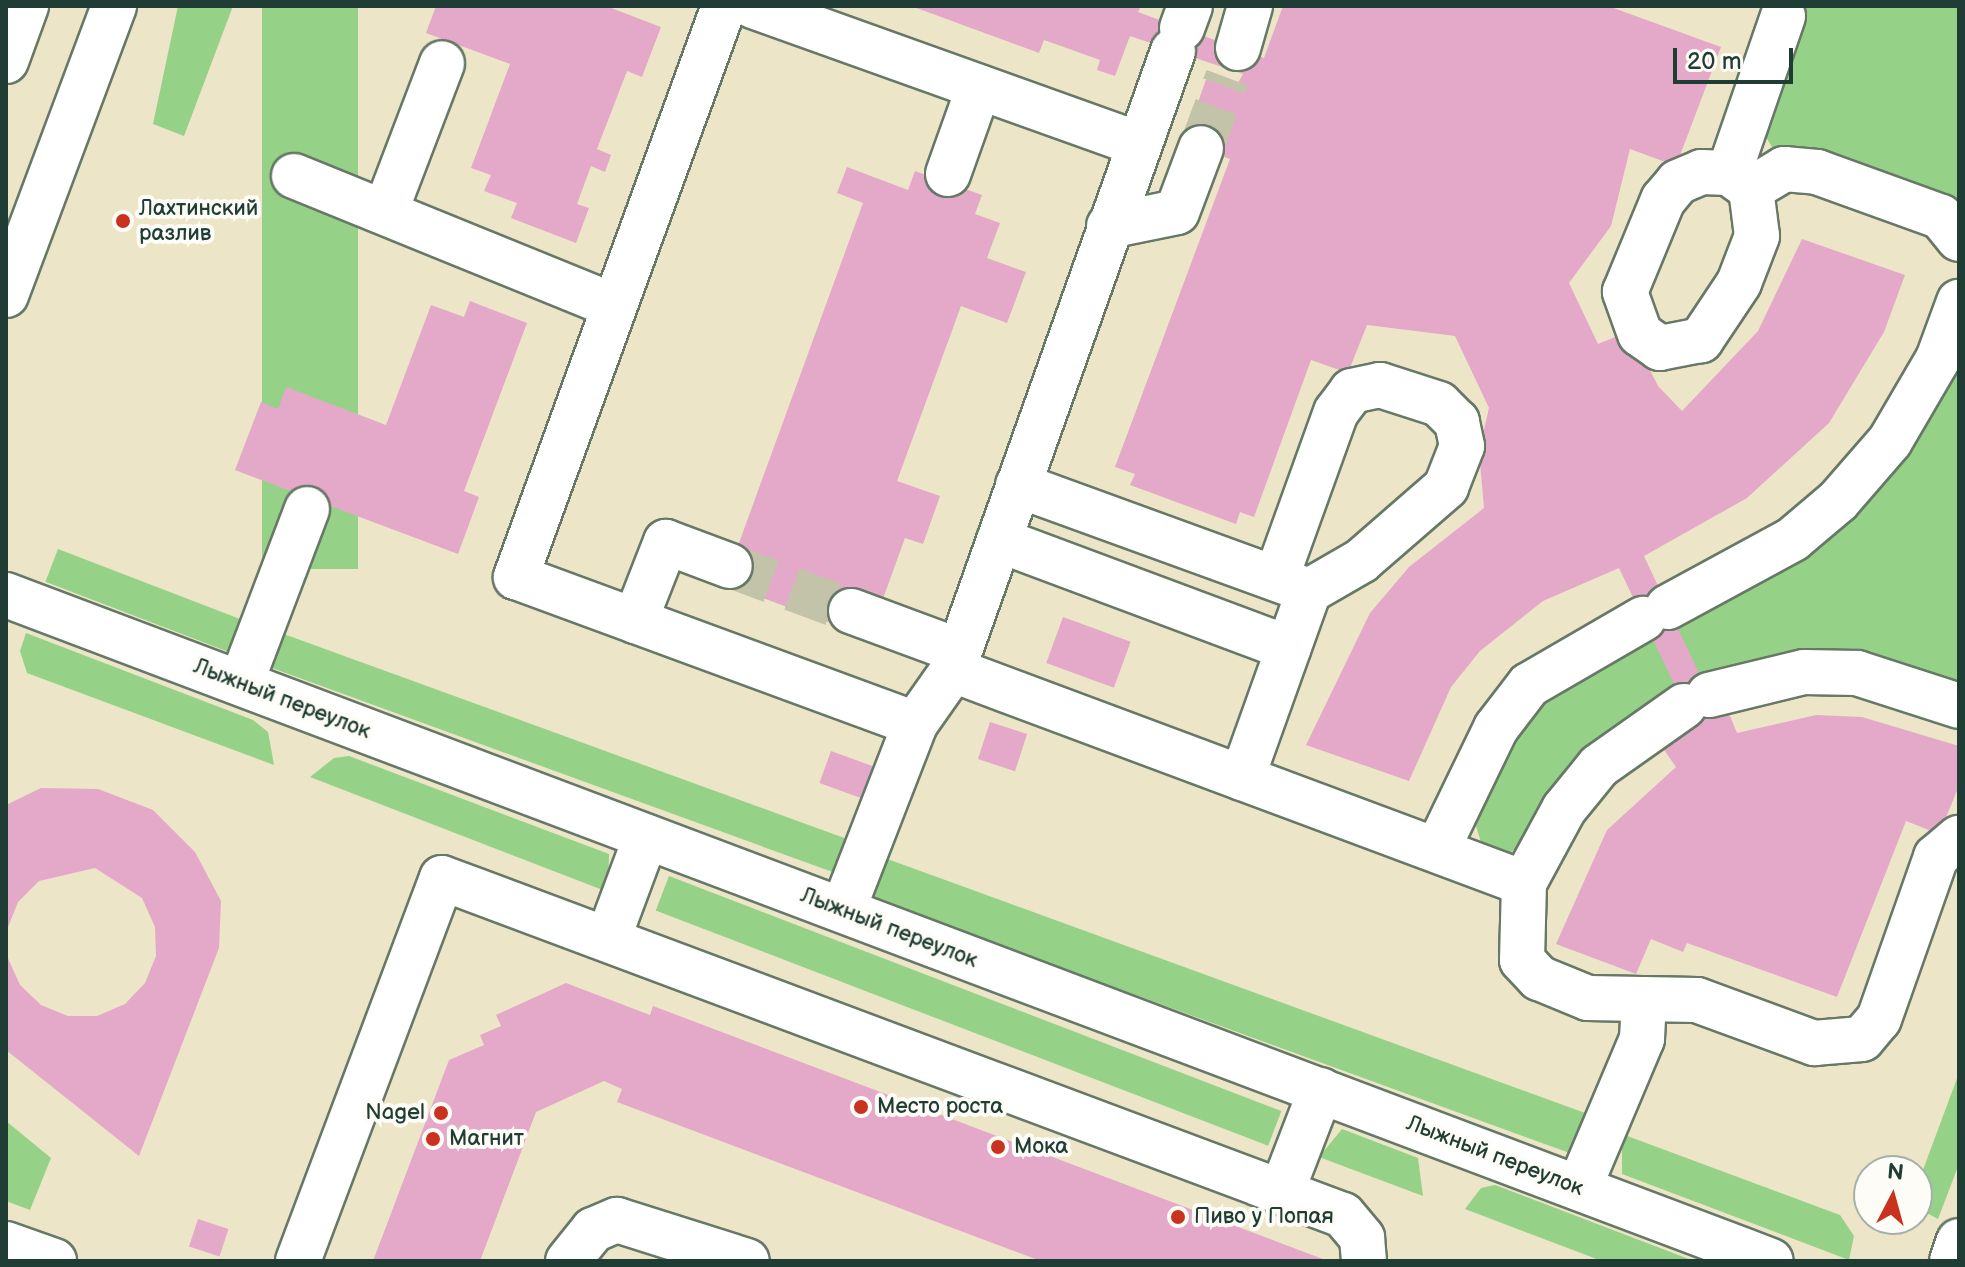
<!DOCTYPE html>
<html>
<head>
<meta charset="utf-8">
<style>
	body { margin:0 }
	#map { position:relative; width:1965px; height:1267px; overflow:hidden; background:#ece5c7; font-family:"Balsamiq Sans",sans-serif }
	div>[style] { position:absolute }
	.green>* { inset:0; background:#95d287; transform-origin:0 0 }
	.building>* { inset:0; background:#e4a9c8; transform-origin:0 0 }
	.minor-tunnel>* { height:44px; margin-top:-22px; transform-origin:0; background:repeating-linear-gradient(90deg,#c3c3aa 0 44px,transparent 0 66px) }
	.roads { filter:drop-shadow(2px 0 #677867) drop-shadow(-2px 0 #677867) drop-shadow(0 2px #677867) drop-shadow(0 -2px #677867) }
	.minor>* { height:44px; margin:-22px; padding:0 22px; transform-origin:22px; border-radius:22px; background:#fff }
	.dots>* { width:22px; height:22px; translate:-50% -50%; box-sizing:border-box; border:4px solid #fdfcf7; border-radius:50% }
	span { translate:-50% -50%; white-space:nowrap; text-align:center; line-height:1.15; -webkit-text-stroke:8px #fdfcf7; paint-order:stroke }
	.poi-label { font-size:22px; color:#1f3d34 }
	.left { translate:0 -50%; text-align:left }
	.right { translate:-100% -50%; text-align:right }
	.street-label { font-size:22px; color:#1f3d34 }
	.frame { position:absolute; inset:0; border:8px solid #1f3d34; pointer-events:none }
	.north { position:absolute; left:1853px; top:1155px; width:80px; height:80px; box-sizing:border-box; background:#fdfcf7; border:2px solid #a4b0a9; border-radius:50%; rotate:6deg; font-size:22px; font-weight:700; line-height:32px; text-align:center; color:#1f3d34 }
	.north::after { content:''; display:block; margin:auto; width:28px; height:36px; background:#c8321e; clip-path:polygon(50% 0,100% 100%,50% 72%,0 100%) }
	.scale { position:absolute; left:1673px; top:48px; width:120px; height:36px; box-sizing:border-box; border:4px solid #1f3d34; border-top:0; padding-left:10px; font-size:24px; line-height:28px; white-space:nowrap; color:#1f3d34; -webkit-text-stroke:6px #fdfcf7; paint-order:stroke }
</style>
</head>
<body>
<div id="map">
	<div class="green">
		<div style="clip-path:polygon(178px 6px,233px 6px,184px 136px,153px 124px)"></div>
		<div style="left:262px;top:6px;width:96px;height:563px"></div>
		<div style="clip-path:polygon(1801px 6px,1959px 6px,1959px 207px,1804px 148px,1800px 159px,1772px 147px,1763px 132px)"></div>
		<div style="clip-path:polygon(1959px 349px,1959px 685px,1748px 664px,1510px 853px,1481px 842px,1476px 826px,1490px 778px,1542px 698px,1726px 598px)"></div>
		<div style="left:58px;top:549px;width:202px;height:35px;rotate:21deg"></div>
		<div style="clip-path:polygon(26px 633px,253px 720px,268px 732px,274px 765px,27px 673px,20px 651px)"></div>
		<div style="left:281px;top:633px;width:606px;height:36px;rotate:20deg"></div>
		<div style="clip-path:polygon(349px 756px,609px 854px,608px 892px,310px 777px,334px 758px)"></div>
		<div style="left:882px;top:857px;width:752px;height:43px;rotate:20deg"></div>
		<div style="left:669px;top:876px;width:656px;height:37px;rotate:21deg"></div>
		<div style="clip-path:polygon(1959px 1073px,1959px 1164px,1938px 1219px,1923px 1211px,1917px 1186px)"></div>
		<div style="clip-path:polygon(6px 1121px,51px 1158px,30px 1210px,6px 1201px)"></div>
		<div style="clip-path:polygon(1342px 1129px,1418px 1158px,1423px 1196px,1319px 1157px)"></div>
		<div style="clip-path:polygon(1622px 1134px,1840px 1215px,1854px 1236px,1849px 1260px,1622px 1174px)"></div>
		<div style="clip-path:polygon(1495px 1185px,1694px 1261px,1602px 1261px,1465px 1209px,1481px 1188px)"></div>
	</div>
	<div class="building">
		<div style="clip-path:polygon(436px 6px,606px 6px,661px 27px,642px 77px,627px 71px,597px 149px,611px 155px,605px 172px,591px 166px,577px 204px,589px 208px,576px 243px,511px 218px,517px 203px,484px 191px,491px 175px,471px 168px,510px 64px,426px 33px)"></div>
		<div style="clip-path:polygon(911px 6px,1141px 6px,1138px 12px,1264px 58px,1283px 6px,1608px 6px,1721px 47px,1676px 166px,1630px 149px,1611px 226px,1569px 283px,1598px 344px,1620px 335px,1635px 340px,1658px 386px,1682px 411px,1758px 331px,1802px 239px,1905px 275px,1884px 332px,1829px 423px,1747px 498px,1644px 556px,1718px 714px,1728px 711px,1737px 733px,1816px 715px,1862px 717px,1959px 746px,1959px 786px,1939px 834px,1906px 821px,1837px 997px,1687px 943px,1683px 952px,1651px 939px,1636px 974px,1556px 944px,1607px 830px,1676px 767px,1662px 747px,1694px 726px,1619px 568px,1543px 601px,1480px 651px,1451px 687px,1409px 781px,1306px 745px,1370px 613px,1409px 567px,1484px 508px,1479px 451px,1489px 408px,1455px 336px,1367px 325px,1348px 373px,1311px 360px,1254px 517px,1240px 512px,1236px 524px,1130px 485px,1135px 474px,1115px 467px,1230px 159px,1184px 142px,1209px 71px,1238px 83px,1243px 74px,1130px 36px,1115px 76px,1097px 70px,1100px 60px,1044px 40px,1039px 53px)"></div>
		<div style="clip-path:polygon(847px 167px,908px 190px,915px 171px,982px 195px,975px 214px,1000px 223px,987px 258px,1026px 272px,1007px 323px,961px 306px,897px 481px,940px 496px,923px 544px,905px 538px,881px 604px,845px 628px,724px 584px,863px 203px,837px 193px)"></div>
		<div style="clip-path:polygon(470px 301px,527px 323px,464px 491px,479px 497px,458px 554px,235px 470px,261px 402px,278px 409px,286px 387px,386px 425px,431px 305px,464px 317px)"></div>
		<div style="left:1063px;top:617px;width:72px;height:49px;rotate:20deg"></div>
		<div style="left:990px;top:722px;width:39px;height:39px;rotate:18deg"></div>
		<div style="left:831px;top:751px;width:50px;height:34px;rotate:20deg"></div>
		<div style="clip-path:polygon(41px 788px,98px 789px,153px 810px,195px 852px,221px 901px,219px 948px,139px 1156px,6px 1050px,6px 954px,20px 985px,41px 1005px,68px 1016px,97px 1016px,125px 1004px,145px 983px,156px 956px,155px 927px,142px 898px,95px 868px,39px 881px,18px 902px,6px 932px,6px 805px)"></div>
		<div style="clip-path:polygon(566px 983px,650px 1015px,653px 1006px,1328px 1261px,1041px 1261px,617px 1102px,622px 1089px,604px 1081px,536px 1112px,480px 1261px,373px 1261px,449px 1060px,484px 1045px,480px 1035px,501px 1026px,496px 1015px)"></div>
		<div style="left:198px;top:1219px;width:32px;height:29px;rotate:18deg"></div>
	</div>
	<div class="minor-tunnel">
		<div style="left:1201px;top:148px;width:75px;rotate:-69.6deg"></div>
		<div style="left:730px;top:566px;width:129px;rotate:20.4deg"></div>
	</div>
	<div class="roads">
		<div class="minor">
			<div style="left:724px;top:6px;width:608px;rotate:110.02deg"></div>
			<div style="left:516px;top:577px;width:425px;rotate:20.2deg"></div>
			<div style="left:753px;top:6px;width:409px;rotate:19.7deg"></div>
			<div style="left:1182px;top:28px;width:23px;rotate:-70deg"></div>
			<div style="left:1238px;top:48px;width:44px;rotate:-74.1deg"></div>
			<div style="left:6px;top:61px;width:59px;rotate:-70deg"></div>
			<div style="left:1701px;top:172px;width:28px;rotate:2deg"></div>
			<div style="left:1729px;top:173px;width:27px;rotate:36deg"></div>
			<div style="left:1751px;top:189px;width:47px;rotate:82.7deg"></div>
			<div style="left:1757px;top:236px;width:50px;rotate:111deg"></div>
			<div style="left:1739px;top:283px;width:69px;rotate:123.7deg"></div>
			<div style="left:1701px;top:340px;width:42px;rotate:169deg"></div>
			<div style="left:1660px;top:348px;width:24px;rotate:-145deg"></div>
			<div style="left:1640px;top:334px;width:45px;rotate:-109.7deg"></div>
			<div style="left:1625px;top:292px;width:100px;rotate:-67.6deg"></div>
			<div style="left:1663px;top:200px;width:23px;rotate:-50deg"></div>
			<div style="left:1678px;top:182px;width:25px;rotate:-23deg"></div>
			<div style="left:1729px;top:173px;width:166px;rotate:-71deg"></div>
			<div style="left:948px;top:174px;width:92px;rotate:-70.4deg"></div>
			<div style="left:294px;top:176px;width:345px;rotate:22.1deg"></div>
			<div style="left:1751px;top:189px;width:39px;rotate:-31deg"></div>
			<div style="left:1784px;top:169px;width:33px;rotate:5deg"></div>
			<div style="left:1817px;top:172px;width:132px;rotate:19.9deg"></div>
			<div style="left:1941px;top:217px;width:28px;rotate:51deg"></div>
			<div style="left:386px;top:210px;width:157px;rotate:-69.1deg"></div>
			<div style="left:1109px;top:226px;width:69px;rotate:-11.6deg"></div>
			<div style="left:1177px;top:212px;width:68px;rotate:-69.4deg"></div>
			<div style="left:6px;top:295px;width:309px;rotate:-69.5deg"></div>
			<div style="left:1018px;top:485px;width:303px;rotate:20deg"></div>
			<div style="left:999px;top:540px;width:309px;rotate:20.5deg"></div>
			<div style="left:6px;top:595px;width:1886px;rotate:20.67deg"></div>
			<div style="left:1668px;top:607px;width:142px;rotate:-28.5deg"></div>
			<div style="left:1793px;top:539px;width:59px;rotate:-40.2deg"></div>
			<div style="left:1838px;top:501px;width:79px;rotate:-49.1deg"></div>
			<div style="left:1890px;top:441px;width:95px;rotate:-59.7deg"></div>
			<div style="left:1938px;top:359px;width:61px;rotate:-69.8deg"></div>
			<div style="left:851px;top:611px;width:115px;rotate:20.3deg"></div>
			<div style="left:635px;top:621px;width:85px;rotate:-68.6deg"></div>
			<div style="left:666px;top:542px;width:68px;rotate:20.6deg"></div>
			<div style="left:953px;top:670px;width:609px;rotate:20.46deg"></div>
			<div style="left:1524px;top:883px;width:77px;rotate:91.5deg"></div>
			<div style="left:1522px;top:960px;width:25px;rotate:47deg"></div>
			<div style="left:1539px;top:978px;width:53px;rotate:22.2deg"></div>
			<div style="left:1588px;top:998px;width:109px;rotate:1.1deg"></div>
			<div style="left:1697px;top:1000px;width:125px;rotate:20.2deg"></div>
			<div style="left:1814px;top:1043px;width:48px;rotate:-4.8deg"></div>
			<div style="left:1862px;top:1039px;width:26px;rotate:-50deg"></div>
			<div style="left:1879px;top:1019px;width:172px;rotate:-70.6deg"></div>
			<div style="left:1936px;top:857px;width:30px;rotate:-40deg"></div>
			<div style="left:241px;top:683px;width:186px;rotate:-69.2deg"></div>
			<div style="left:1709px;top:695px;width:98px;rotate:-13.6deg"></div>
			<div style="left:1804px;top:672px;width:53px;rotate:1.1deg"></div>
			<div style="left:1857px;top:673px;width:107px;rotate:17.9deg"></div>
			<div style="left:1242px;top:778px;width:199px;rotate:-70.3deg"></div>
			<div style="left:1309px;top:591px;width:60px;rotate:-30deg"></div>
			<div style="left:1361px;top:561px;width:113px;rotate:-41deg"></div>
			<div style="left:1446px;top:487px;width:44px;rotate:-68.7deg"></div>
			<div style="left:1462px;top:446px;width:25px;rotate:-102deg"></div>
			<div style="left:1457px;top:422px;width:25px;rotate:-135deg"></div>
			<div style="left:1439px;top:404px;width:62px;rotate:-162.1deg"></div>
			<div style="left:1380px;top:385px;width:29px;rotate:168deg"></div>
			<div style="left:1352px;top:391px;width:26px;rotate:127deg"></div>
			<div style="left:1336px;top:412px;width:177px;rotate:109.8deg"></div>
			<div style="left:1437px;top:850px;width:136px;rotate:-64.2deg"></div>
			<div style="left:1496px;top:728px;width:54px;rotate:-52.5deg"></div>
			<div style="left:1529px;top:685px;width:132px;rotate:-30.1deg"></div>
			<div style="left:1524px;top:883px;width:84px;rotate:-61.6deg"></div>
			<div style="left:1564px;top:809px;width:55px;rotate:-50.9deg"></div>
			<div style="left:1599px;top:766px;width:104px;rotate:-35.2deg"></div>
			<div style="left:843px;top:910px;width:199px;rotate:-68.8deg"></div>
			<div style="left:915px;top:724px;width:66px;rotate:-54.9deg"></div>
			<div style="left:953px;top:670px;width:657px;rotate:-70.43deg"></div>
			<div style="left:608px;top:939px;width:109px;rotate:-69.6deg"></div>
			<div style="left:1579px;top:1188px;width:162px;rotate:-67.1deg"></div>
			<div style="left:1642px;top:1039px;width:40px;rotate:-87.1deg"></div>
			<div style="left:1282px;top:1191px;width:108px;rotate:-68.9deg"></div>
			<div style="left:6px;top:1244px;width:51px;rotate:19.5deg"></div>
			<div style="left:298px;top:1261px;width:409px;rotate:-69.4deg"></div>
			<div style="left:442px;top:878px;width:962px;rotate:20.51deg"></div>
			<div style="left:1343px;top:1215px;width:30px;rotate:50deg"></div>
			<div style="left:1362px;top:1238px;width:23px;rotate:85deg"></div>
			<div style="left:568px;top:1261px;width:40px;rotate:-51deg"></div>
			<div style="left:593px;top:1230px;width:26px;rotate:-23deg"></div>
			<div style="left:617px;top:1220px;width:136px;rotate:17.5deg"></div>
			<div style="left:1952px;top:1261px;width:21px;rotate:-71deg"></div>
		</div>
	</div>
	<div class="dots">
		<div style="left:123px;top:221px;background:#c8321e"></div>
		<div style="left:861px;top:1107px;background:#c8321e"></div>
		<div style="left:441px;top:1113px;background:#c8321e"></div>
		<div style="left:433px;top:1139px;background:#c8321e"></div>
		<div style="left:998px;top:1147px;background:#c8321e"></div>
		<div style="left:1178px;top:1217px;background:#c8321e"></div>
	</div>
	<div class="poi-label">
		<span class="left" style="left:139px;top:221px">Лахтинский<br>разлив</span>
		<span class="left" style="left:877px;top:1107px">Место роста</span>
		<span class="right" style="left:425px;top:1113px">Nagel</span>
		<span class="left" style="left:449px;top:1139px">Магнит</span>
		<span class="left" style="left:1014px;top:1147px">Мока</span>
		<span class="left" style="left:1194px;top:1217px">Пиво у Попая</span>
	</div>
	<div class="street-label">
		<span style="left:282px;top:699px;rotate:21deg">Лыжный переулок</span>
		<span style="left:889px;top:928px;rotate:21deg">Лыжный переулок</span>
		<span style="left:1495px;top:1156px;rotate:21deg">Лыжный переулок</span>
	</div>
	<div class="frame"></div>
	<div class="north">N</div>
	<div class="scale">20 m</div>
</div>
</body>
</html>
